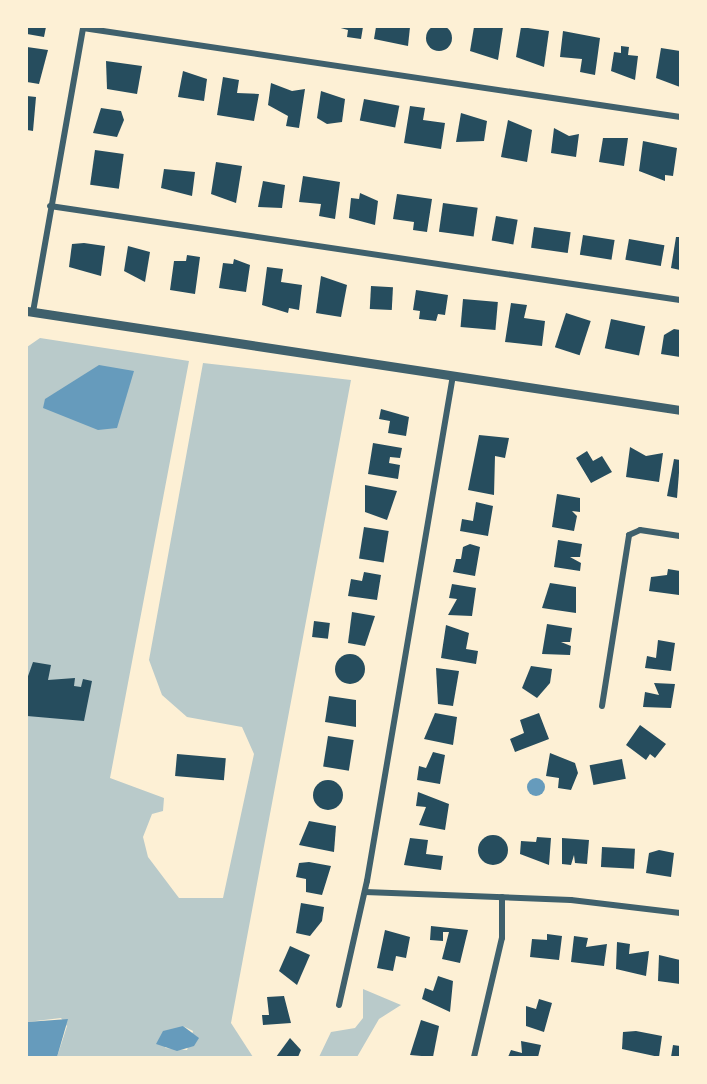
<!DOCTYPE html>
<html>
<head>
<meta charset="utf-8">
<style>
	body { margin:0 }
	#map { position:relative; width:707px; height:1084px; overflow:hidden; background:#fdf0d5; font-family:Figtree,sans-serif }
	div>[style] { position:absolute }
	.green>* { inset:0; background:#b9caca }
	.water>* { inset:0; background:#669bbc }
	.round { border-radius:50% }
	.building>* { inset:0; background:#264d5e; transform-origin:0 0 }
	.minor>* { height:6px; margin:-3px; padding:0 3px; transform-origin:3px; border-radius:3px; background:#3f606c }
	.tertiary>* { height:9px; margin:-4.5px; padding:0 4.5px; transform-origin:4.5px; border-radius:4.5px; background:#3f606c }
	span { translate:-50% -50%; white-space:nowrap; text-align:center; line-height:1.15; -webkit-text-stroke:6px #fdf0d5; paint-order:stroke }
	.frame { position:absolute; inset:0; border:28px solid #fdf0d5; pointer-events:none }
</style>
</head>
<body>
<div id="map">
	<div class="green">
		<div style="clip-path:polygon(evenodd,40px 338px,189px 361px,110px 778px,164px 798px,163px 811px,152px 814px,143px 837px,148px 857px,179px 898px,223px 898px,254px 754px,242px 727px,187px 717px,162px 695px,149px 660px,203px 363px,351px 380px,231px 1023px,253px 1057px,57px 1057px,67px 1026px,61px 1018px,27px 1022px,27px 347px,40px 338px,183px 1026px,193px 1031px,187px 1050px,165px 1048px,183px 1026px)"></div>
		<div style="clip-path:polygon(363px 989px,401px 1005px,379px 1019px,357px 1057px,319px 1057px,331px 1032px,355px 1028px,363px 1018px)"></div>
	</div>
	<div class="water">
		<div style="clip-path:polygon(99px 365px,134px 371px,117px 428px,98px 430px,43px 408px,45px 399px)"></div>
		<div class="round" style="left:527px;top:778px;width:18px;height:18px"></div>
		<div style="clip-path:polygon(68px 1019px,57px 1057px,27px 1057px,27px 1022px)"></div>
		<div style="clip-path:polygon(183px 1026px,199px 1038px,194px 1046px,177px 1051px,156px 1044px,163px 1031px)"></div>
	</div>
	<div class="building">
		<div class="round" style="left:426px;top:25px;width:26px;height:26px"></div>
		<div style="clip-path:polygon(27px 27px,46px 27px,44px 37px,27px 34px)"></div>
		<div style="clip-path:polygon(337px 27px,363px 27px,361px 39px,347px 37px,348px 30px)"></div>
		<div style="clip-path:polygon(376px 27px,410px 27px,408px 46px,374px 39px)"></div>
		<div style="clip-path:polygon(474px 27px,503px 27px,498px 60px,470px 51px)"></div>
		<div style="clip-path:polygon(521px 27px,549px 31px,544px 67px,516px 57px)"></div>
		<div style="clip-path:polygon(563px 31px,600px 38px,595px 75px,580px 72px,582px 59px,560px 57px)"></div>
		<div style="clip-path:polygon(621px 46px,629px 47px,628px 55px,638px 56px,635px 80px,611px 71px,614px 52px,621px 53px)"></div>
		<div style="clip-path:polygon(27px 47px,48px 50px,39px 84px,27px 82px)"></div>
		<div style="clip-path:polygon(661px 48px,680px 51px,680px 87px,656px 78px)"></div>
		<div style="clip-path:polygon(106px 61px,142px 66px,137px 94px,107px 89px)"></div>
		<div style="clip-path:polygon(183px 71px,207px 79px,204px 101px,178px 97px)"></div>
		<div style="clip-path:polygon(223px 77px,239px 80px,237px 93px,259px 94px,254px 121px,217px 115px)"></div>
		<div style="clip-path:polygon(271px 83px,292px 91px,305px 89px,299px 128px,286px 126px,288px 116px,268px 105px)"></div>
		<div style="clip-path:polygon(321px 91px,345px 99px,342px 122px,327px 124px,317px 118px)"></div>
		<div style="clip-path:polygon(27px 96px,36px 97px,33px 131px,27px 130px)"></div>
		<div style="left:364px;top:99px;width:36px;height:22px;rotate:11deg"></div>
		<div style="clip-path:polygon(410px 106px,425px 108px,423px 120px,445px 123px,441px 149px,404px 143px)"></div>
		<div style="clip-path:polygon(101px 108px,121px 111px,124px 120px,117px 137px,93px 133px)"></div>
		<div style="clip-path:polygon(461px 113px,487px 121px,484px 141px,456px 142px)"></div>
		<div style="clip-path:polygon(508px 120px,532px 130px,527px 162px,501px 157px)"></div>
		<div style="clip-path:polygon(554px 128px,569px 136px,579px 134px,576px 157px,551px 153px)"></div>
		<div style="clip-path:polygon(603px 138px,628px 138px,624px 166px,599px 162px)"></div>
		<div style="clip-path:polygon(643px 141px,677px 148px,673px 176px,665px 175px,665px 181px,639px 171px)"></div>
		<div style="left:95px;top:150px;width:29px;height:35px;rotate:8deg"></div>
		<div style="clip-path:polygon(216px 162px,242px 166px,236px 203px,211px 194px)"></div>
		<div style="clip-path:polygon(164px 169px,195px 172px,192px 196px,161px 188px)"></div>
		<div style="clip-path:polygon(303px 176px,340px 182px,335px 219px,319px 216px,321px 204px,299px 202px)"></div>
		<div style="clip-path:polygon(263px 181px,285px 185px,282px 208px,258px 207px)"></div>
		<div style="clip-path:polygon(360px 193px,378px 201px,375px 225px,349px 218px,351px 198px,359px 199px)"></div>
		<div style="clip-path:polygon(397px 194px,432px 199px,427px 232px,413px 230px,414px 222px,393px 219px)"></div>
		<div style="left:443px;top:203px;width:35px;height:29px;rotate:8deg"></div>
		<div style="left:496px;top:216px;width:22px;height:25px;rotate:10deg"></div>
		<div style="left:534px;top:227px;width:37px;height:21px;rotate:8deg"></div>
		<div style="left:583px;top:235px;width:32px;height:20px;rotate:9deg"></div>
		<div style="clip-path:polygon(676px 237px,680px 237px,680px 270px,671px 268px)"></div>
		<div style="left:629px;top:239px;width:36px;height:21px;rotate:10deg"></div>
		<div style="clip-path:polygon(84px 243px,105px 246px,101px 276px,69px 267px,72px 244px)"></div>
		<div style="clip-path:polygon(128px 246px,150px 252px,145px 282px,124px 271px)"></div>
		<div style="clip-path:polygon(187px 255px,200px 257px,195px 294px,170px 290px,174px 261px,186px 261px)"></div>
		<div style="clip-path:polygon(234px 259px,250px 265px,246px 292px,219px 288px,223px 263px,233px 264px)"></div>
		<div style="clip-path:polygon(267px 267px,283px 269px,281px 282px,302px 285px,299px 310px,289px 308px,288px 313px,262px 305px)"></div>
		<div style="clip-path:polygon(321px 276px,347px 285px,341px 317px,316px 313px)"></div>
		<div style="left:371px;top:286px;width:22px;height:23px;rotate:3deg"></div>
		<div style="clip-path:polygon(416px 290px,448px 295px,445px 315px,438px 314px,436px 321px,419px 319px,420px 311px,413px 310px)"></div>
		<div style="left:463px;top:299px;width:35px;height:28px;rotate:5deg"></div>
		<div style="clip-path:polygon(511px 303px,527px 305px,524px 318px,545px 321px,542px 346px,505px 342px)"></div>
		<div style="left:566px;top:313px;width:26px;height:36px;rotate:18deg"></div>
		<div style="left:611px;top:319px;width:35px;height:30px;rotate:12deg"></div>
		<div style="clip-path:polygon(674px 329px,680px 330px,680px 357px,661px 354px,664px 335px)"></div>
		<div style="clip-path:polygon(381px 409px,409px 417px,406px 436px,388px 433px,390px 421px,379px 419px)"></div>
		<div style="clip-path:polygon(479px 435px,509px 438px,505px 458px,495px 456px,494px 495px,468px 490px)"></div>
		<div style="clip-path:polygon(373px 443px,402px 448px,400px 458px,390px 457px,389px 463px,400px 465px,398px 479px,368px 474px)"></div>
		<div style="clip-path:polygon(630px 447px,646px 456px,663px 453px,659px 482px,626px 477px)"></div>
		<div style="clip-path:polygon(587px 451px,593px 461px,602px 456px,612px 472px,591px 483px,576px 458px)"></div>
		<div style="clip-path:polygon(674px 459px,680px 460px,677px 498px,667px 496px)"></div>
		<div style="clip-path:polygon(365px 485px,397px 491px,387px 520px,365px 512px)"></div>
		<div style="clip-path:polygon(557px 494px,580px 498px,580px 512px,572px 511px,577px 516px,574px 531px,552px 527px)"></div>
		<div style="clip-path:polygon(476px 502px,493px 506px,488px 536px,460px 531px,462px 519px,473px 521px)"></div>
		<div style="left:364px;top:527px;width:25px;height:32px;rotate:9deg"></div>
		<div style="clip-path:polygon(558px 540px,582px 544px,580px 557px,570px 557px,581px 563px,580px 571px,554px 567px)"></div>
		<div style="clip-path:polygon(470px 544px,480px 547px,475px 576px,453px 572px,456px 559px,461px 559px,463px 547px)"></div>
		<div style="clip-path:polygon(668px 569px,680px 571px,679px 595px,649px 591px,651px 577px,667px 575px)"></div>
		<div style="clip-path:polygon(364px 572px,381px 575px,377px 600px,348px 596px,351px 579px,362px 581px)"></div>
		<div style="clip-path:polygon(550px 583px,576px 587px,576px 613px,542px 608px)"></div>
		<div style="clip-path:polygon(452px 584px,476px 588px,472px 616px,448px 615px,457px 599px,449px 598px)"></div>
		<div style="clip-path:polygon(352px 612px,375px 616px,365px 646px,348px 643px)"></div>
		<div style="left:314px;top:621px;width:16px;height:16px;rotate:7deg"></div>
		<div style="clip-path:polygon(547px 624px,572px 628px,570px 642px,561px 642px,571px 646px,570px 655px,542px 654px)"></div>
		<div style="clip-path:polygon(446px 625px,469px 633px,466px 649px,478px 651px,476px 664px,441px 658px)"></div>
		<div style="clip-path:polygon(658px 640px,675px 643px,671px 671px,645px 668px,647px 656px,656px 658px)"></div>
		<div class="round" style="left:335px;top:654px;width:30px;height:30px"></div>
		<div style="clip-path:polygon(33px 662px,51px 665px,48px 680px,75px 678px,74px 686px,81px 687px,83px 679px,92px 681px,84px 721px,27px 716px,27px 679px)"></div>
		<div style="clip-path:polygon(531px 666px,552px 669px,550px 683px,537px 698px,522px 688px)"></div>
		<div style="clip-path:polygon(436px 668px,459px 671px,453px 706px,438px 704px)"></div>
		<div style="clip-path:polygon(654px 683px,675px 684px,671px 708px,643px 707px,645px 692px,659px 695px)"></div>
		<div style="clip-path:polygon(329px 696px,356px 700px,356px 727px,325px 722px)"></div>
		<div style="clip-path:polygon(435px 713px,457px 717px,453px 745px,424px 739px)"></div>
		<div style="clip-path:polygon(539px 713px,549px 739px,515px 752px,510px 739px,524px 733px,520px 720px)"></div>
		<div style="clip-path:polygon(640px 725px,666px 744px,655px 758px,650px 754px,646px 760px,626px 745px)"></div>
		<div style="left:328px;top:736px;width:26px;height:31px;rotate:9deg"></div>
		<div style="clip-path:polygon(433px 752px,445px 755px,440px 784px,417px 780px,419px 766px,426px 768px)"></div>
		<div style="clip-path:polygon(550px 753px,575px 763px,578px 773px,571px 790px,558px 788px,559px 778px,546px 776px)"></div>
		<div style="left:177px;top:754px;width:49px;height:22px;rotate:5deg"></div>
		<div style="left:622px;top:759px;width:20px;height:33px;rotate:79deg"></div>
		<div class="round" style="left:313px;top:780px;width:30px;height:30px"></div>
		<div style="clip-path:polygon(418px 792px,449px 804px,445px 830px,419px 825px,426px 807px,416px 806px)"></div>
		<div style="clip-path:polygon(309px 821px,336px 826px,334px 852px,299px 845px)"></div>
		<div class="round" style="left:478px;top:835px;width:30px;height:30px"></div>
		<div style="clip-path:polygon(537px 837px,551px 838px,549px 865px,520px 854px,521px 841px,536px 842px)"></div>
		<div style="clip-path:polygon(410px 838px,428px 840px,426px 854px,443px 856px,441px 870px,404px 865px)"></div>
		<div style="clip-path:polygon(562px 838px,589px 840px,587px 864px,575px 863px,574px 855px,571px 865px,562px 864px)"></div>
		<div style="left:602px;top:847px;width:33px;height:20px;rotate:3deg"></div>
		<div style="clip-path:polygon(659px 850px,674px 853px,671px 877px,646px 873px,649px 853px)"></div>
		<div style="clip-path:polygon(309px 862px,331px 866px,322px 895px,306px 892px,306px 879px,296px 877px,299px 863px)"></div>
		<div style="clip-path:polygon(301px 903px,324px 907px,322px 921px,310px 936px,296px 933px)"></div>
		<div style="clip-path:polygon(431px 926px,468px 930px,460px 963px,442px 959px,449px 932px,443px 932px,443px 941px,430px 940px)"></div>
		<div style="clip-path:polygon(385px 930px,410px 937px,406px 958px,396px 956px,393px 971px,377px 968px)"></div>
		<div style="clip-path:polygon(547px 934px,562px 936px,559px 960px,530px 957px,532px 939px,547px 940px)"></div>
		<div style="clip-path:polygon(574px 936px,588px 938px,586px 947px,607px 944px,604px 966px,571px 962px)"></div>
		<div style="clip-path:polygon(617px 942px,630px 944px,629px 954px,649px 951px,646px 976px,616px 969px)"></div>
		<div style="clip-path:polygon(290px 946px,310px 955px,297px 985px,279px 971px)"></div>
		<div style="clip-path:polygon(659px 955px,680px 960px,680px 984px,658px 981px)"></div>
		<div style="clip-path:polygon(438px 976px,453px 981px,450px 1012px,422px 999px,425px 988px,433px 991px)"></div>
		<div style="clip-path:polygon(284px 996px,291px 1023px,263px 1025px,262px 1015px,269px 1015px,267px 997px)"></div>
		<div style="clip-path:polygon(539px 999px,552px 1003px,544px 1032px,526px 1026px,526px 1006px,536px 1009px)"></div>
		<div style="clip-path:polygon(421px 1020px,439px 1026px,433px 1057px,410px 1055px)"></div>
		<div style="clip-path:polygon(636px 1031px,662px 1036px,659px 1057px,622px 1049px,623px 1032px)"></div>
		<div style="clip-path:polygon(290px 1038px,301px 1050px,298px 1057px,276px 1057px)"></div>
		<div style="clip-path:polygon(521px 1041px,541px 1045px,538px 1057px,508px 1057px,511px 1050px,522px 1053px)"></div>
		<div style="clip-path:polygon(673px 1045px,680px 1046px,680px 1057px,671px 1057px)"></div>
	</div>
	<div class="minor">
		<div style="left:83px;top:28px;width:604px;rotate:8.48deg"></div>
		<div style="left:50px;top:206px;width:637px;rotate:8.49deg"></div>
		<div style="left:33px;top:312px;width:289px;rotate:-80deg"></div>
		<div style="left:602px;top:706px;width:173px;rotate:-81deg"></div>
		<div style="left:629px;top:535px;width:12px;rotate:-24deg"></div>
		<div style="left:640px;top:530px;width:40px;rotate:8.5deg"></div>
		<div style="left:365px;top:892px;width:206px;rotate:2.2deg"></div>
		<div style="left:571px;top:900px;width:110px;rotate:6.8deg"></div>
		<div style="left:339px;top:1005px;width:127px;rotate:-77.3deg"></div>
		<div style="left:367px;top:881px;width:513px;rotate:-80.35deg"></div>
		<div style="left:474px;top:1057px;width:122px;rotate:-76.8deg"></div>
		<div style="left:502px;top:938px;width:41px;rotate:-90deg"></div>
	</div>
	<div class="tertiary">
		<div style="left:27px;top:311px;width:660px;rotate:8.62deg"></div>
	</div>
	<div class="frame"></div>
</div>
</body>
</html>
